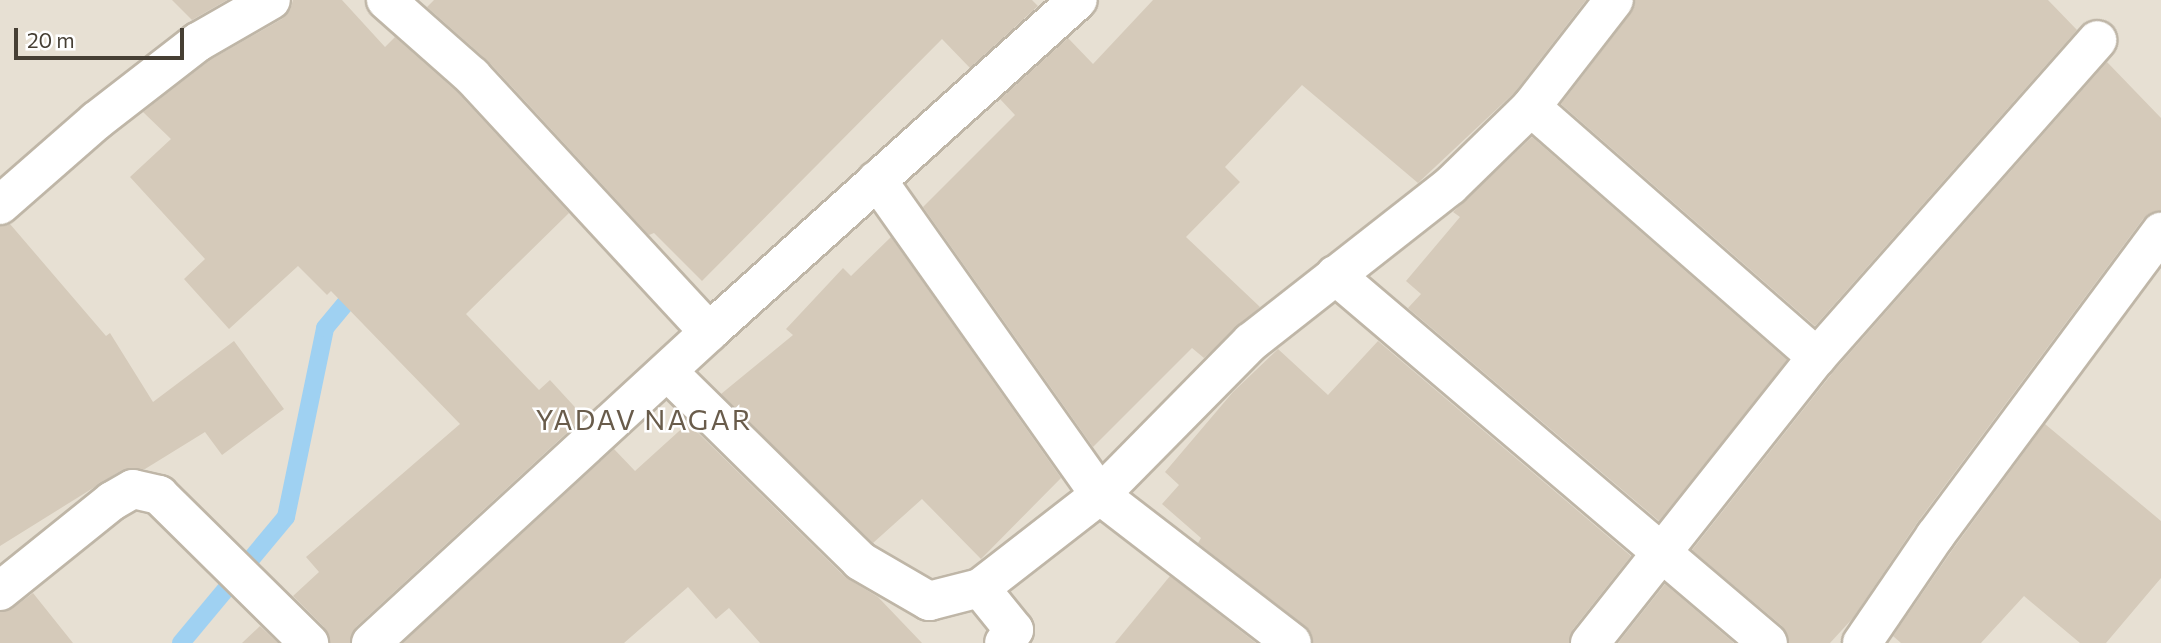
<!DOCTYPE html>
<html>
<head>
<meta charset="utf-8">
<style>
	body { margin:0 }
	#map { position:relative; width:2161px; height:643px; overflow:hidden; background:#f3efe5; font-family:Commissioner,sans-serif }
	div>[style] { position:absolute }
	.residential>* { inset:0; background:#e7e0d3; transform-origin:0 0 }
	.stream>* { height:18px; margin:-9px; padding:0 9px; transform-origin:9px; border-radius:9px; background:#9fd1f2 }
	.building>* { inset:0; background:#d5caba }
	.roads { filter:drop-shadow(2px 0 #bfb6a7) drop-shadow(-2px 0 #bfb6a7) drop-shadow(0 2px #bfb6a7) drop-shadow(0 -2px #bfb6a7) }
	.street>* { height:38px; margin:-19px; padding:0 19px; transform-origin:19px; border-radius:19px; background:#fff }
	span { translate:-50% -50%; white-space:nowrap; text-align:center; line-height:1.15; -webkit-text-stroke:5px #fff; paint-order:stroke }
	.neighbourhood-label { font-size:28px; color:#695c4b; letter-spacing:2px }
	.scale { position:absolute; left:14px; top:28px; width:170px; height:32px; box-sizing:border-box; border:4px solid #463f34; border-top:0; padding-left:9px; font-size:21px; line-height:24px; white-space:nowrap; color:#463f34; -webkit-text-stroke:5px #fff; paint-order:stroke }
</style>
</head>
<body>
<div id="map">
	<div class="residential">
		<div style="left:0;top:0;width:2161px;height:643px"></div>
	</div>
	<div class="stream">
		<div style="left:181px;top:643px;width:164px;rotate:-50.2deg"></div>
		<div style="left:286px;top:517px;width:193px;rotate:-78.3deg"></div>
		<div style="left:325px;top:328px;width:53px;rotate:-50.3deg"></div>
	</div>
	<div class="building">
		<div style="clip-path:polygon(172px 0,227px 0,192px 20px)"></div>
		<div style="clip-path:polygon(293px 0,342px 0,385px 47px,395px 37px,457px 92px,569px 213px,466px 314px,539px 390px,550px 380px,584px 417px,356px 627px,350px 643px,330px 643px,324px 627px,293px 596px,319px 572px,306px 557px,460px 424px,331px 291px,327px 295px,298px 266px,229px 329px,184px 279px,205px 259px,130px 177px,171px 139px,143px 112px,210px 60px,282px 19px,290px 10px)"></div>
		<div style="clip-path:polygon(434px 0,1032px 0,1038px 6px,970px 68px,942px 39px,702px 281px,654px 233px,649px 235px,488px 61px,427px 7px)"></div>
		<div style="clip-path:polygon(1153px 0,1586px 0,1515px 92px,1418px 183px,1302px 85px,1225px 167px,1240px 182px,1186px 237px,1260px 307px,1204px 358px,1192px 348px,1093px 447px,923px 207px,1015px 115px,1000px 99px,1068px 38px,1093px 64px)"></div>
		<div style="clip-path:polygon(1635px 0,2048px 0,2077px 30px,1815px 326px,1561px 104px,1631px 13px)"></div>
		<div style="clip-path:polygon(2107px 62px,2161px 118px,2161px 211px,2143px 219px,1917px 523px,1853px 618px,1830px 643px,1789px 643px,1782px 626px,1692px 550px,1834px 371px)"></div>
		<div style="clip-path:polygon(1532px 137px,1787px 360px,1659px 521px,1408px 308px,1421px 294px,1406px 281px,1460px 217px,1453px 212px)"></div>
		<div style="clip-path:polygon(10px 224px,106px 336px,110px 333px,153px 402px,234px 341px,284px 409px,222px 455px,205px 432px,145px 469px,122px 470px,0 546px,0 226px)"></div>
		<div style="clip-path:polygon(891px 237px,1061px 478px,981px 559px,922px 499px,873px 543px,721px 394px,793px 335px,786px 329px,843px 268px,851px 276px)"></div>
		<div style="clip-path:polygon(1378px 341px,1631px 556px,1573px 629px,1569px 643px,1313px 643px,1305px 626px,1198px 543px,1201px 538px,1162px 504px,1179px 485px,1165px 472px,1233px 392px,1278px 349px,1328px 395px)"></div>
		<div style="clip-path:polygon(688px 423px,845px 577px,878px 597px,922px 643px,760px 643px,729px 608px,716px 619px,688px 587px,624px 643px,403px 643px,614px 449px,635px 471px)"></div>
		<div style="clip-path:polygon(2045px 424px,2161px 521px,2161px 578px,2106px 643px,2080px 643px,2024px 596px,1981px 643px,1901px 643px,1893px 636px,1953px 549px)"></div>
		<div style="clip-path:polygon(1170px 576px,1256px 643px,1115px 643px)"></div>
		<div style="clip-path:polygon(1665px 584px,1734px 643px,1618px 643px)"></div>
		<div style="clip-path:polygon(33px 593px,73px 643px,0 643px,0 612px,13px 608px)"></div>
		<div style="clip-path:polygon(260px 626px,278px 643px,242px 643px)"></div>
	</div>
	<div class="roads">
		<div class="street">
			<div style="left:386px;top:0;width:115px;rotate:41.5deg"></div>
			<div style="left:472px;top:76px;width:349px;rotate:47.2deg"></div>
			<div style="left:1531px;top:107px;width:380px;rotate:41.2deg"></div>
			<div style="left:877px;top:180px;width:386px;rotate:54.7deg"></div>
			<div style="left:1100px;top:495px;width:242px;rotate:37.6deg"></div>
			<div style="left:0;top:205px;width:128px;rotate:-41.2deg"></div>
			<div style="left:96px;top:121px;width:129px;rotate:-37.8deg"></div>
			<div style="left:198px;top:42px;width:84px;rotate:-29.9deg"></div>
			<div style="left:1335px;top:275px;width:568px;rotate:40.36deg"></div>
			<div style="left:668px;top:372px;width:269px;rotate:44.5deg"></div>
			<div style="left:860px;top:561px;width:80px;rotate:30.1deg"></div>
			<div style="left:929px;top:601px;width:53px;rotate:-14.3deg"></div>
			<div style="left:980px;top:588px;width:152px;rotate:-37.8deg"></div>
			<div style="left:1100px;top:495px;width:215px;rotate:-45.4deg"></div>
			<div style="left:1251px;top:342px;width:253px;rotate:-38.1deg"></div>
			<div style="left:1450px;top:186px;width:113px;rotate:-44.3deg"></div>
			<div style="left:1531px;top:107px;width:135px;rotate:-52.2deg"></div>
			<div style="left:980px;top:588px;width:54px;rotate:51deg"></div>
			<div style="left:1014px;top:630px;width:16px;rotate:128deg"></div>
			<div style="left:0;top:591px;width:144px;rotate:-38.8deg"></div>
			<div style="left:112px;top:501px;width:24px;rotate:-30deg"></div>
			<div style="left:133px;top:489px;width:27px;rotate:13deg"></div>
			<div style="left:159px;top:495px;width:211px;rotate:44.6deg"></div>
			<div style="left:371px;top:643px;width:459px;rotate:-42.6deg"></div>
			<div style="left:709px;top:332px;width:496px;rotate:-42deg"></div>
			<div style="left:1590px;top:643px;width:365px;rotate:-51.6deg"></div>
			<div style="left:1817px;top:357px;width:423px;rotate:-48.5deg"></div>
			<div style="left:1862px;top:643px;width:130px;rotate:-55.7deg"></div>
			<div style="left:1935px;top:536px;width:379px;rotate:-53.4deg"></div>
		</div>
	</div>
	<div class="neighbourhood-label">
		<span style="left:644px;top:419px">YADAV NAGAR</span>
	</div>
	<div class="scale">20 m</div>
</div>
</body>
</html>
